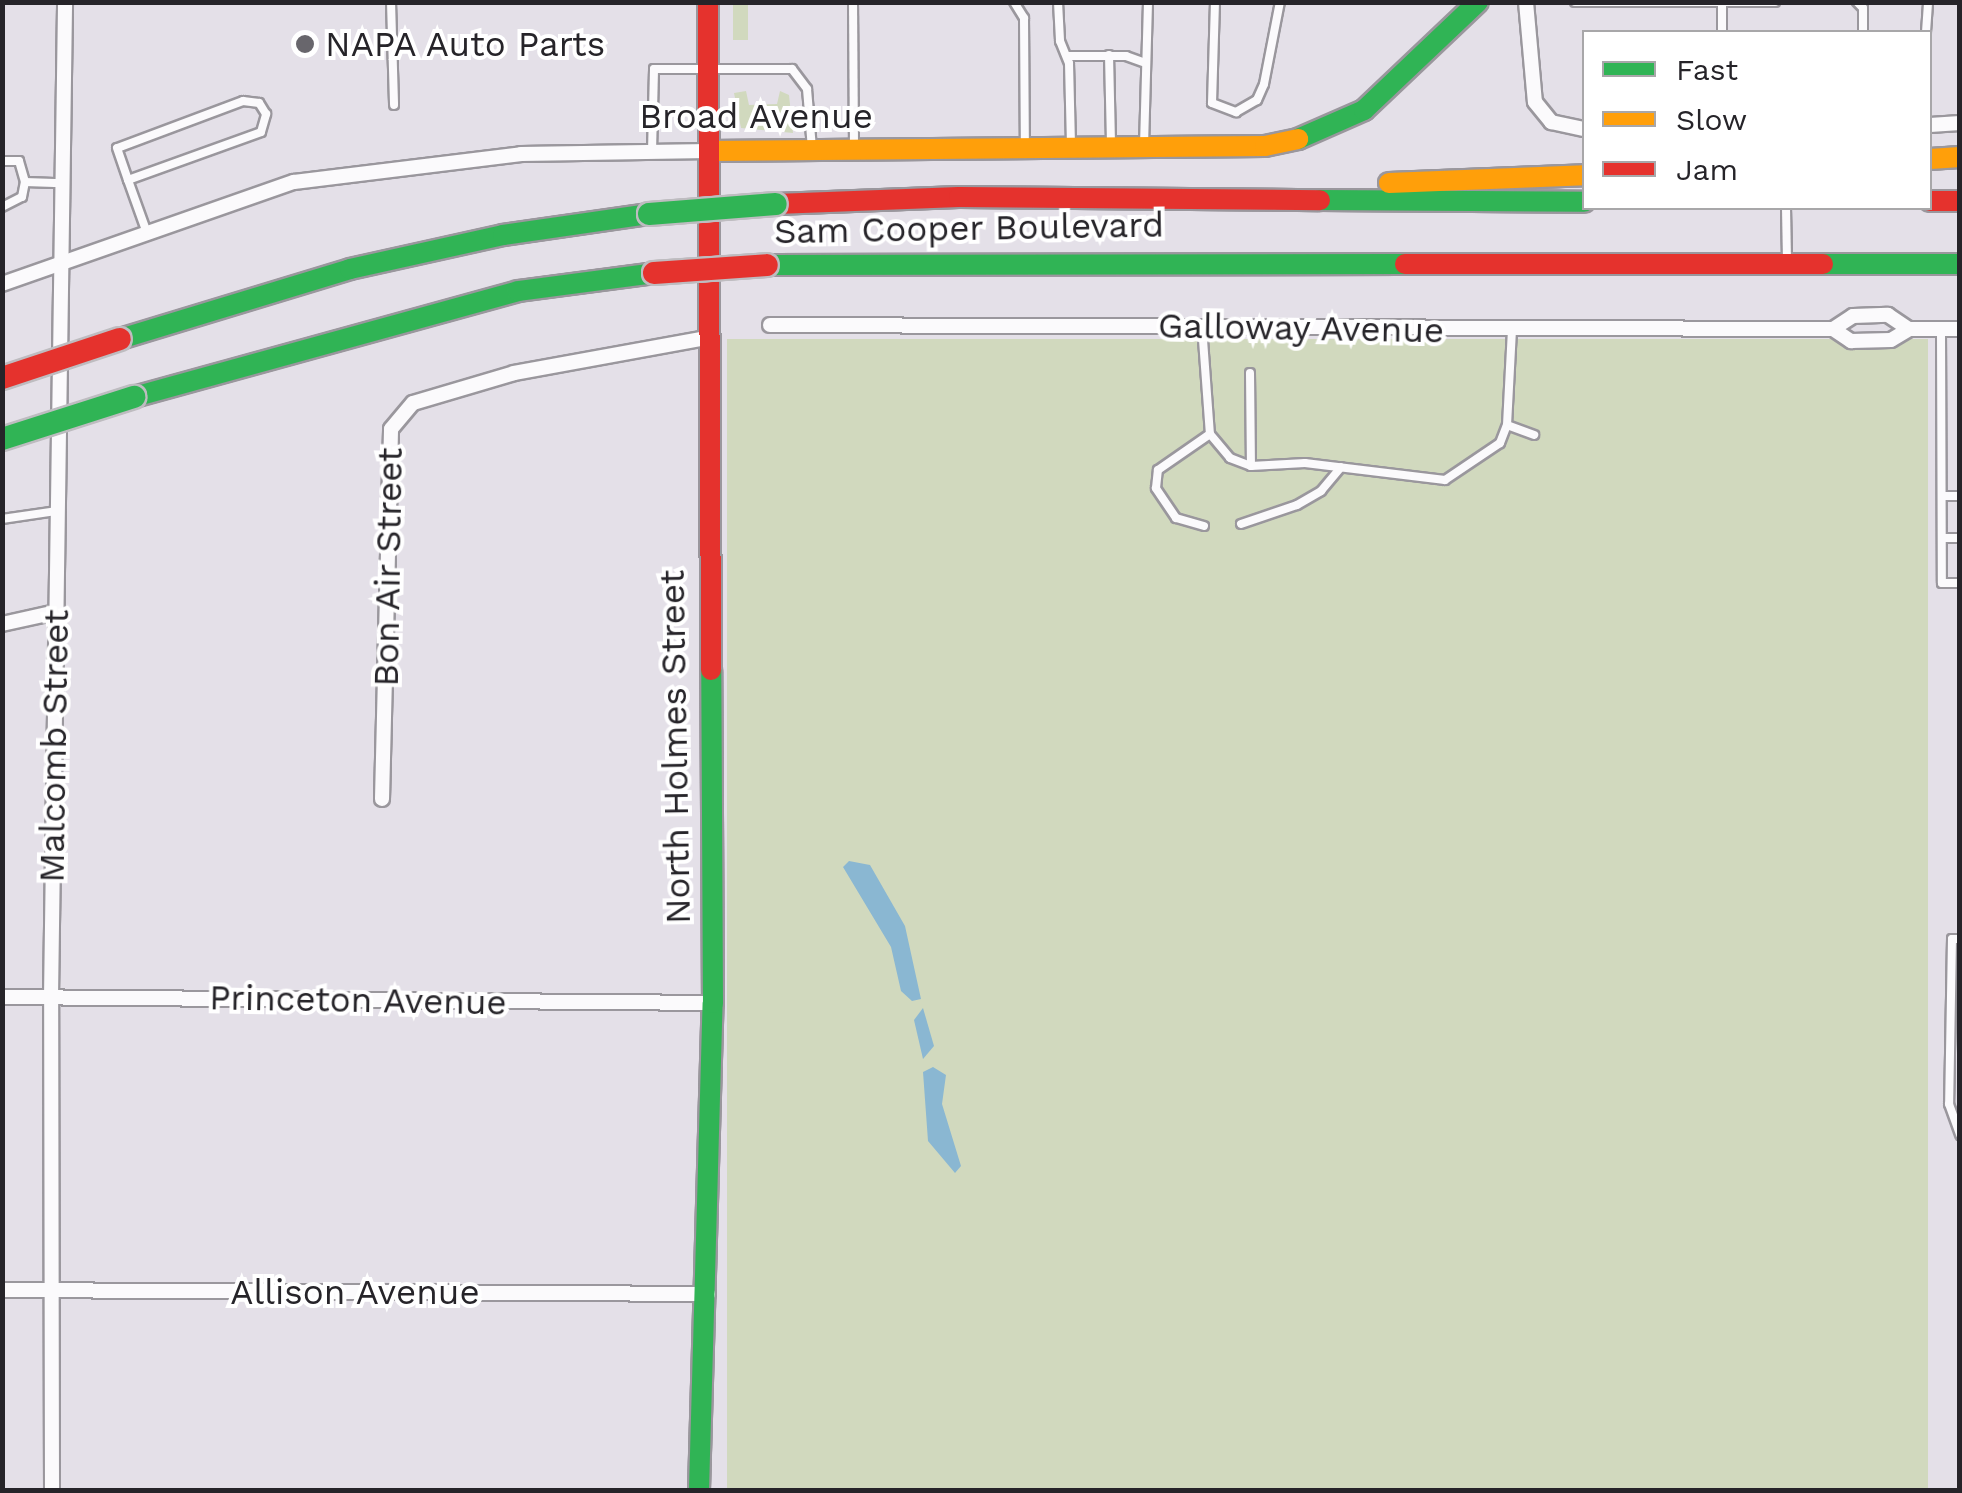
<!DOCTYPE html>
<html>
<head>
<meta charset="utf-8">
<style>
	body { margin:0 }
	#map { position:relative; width:1962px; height:1493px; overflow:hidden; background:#e4e0e8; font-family:"Work Sans",sans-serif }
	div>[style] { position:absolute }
	.green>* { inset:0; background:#d1d9be; transform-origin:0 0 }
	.water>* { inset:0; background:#8ab7d2 }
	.roads { filter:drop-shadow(2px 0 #9a979d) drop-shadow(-2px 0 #9a979d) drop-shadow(0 2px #9a979d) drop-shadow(0 -2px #9a979d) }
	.lane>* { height:8px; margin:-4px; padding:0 4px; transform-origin:4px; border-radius:4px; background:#fbfafc }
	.street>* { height:14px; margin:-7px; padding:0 7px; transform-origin:7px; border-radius:7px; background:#fbfafc }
	.fast>* { height:20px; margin:-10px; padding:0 10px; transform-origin:10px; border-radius:10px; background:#30b455 }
	.slow>* { height:20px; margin:-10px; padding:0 10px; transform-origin:10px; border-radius:10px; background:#ff9f0a }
	.jam>* { height:20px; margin:-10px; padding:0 10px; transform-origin:10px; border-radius:10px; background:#e5322d }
	.bridges { filter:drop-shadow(2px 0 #bebcc0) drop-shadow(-2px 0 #bebcc0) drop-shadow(0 2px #bebcc0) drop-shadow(0 -2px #bebcc0) }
	.fast-bridge>* { height:22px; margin:-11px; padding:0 11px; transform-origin:11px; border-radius:11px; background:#30b455 }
	.jam-bridge>* { height:22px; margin:-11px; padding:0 11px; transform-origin:11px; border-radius:11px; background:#e5322d }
	.dots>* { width:28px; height:28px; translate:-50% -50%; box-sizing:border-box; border:5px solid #fff; border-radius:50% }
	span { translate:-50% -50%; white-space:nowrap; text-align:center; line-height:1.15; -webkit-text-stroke:8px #fff; paint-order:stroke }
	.poi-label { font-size:35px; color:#262429 }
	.left { translate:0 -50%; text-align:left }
	.street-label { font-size:35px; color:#262429 }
	.frame { position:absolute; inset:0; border:5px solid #262429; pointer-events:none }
	.legend { position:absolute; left:1582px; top:30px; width:350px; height:180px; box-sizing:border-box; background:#fff; border:2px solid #a8a7a9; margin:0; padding:12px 18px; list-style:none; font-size:30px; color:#262429 }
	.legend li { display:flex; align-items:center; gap:20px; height:50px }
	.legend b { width:50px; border:2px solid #a8a7a9 }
</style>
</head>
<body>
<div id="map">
	<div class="green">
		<div style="left:733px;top:3px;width:15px;height:37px"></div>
		<div style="clip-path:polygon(746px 91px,749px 105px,777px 104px,780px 91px,789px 95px,793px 133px,741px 128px,734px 93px)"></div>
		<div style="left:727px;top:339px;width:1201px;height:1151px"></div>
	</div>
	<div class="water">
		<div style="clip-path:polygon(849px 861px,870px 865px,905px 926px,921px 999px,912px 1001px,901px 991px,891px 947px,843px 867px)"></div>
		<div style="clip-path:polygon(923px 1008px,934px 1046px,923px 1059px,914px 1020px)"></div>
		<div style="clip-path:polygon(933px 1067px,946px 1075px,942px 1104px,961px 1166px,955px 1173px,928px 1141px,923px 1072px)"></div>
	</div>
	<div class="roads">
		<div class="lane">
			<div style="left:391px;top:2px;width:103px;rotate:88.3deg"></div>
			<div style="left:853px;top:2px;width:146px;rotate:89.6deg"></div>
			<div style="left:1014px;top:2px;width:19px;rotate:58deg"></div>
			<div style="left:1024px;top:18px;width:128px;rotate:89.6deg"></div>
			<div style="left:1058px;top:2px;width:39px;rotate:87deg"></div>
			<div style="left:1060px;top:41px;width:24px;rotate:68deg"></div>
			<div style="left:1069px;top:63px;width:82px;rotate:88.6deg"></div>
			<div style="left:1215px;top:2px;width:101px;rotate:91.7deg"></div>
			<div style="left:1212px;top:103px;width:26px;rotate:21deg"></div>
			<div style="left:1236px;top:112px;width:24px;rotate:-30deg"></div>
			<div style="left:1257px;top:100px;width:17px;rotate:-66deg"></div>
			<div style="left:1264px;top:84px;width:84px;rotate:-79deg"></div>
			<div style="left:1575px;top:2px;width:200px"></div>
			<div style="left:1857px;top:2px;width:8px;rotate:45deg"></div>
			<div style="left:1863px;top:8px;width:24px;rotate:90deg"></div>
			<div style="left:1722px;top:32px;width:28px;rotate:-90deg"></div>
			<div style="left:1926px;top:32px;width:30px;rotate:-86deg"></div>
			<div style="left:1109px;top:55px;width:91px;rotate:88.7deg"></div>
			<div style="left:1067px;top:56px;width:59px"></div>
			<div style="left:1126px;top:56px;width:20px;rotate:20deg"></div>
			<div style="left:1144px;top:146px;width:144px;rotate:-88.4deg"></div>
			<div style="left:652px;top:152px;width:83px;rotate:-88.6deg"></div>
			<div style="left:654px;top:69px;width:138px"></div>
			<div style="left:792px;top:69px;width:25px;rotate:53deg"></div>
			<div style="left:807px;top:89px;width:59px;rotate:85.2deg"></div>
			<div style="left:2px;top:161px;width:17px"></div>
			<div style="left:19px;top:161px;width:22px;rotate:74deg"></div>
			<div style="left:128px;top:180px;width:141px;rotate:-19.8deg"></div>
			<div style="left:261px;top:132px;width:19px;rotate:-74deg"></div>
			<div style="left:266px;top:114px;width:13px;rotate:-122deg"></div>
			<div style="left:259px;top:103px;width:16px;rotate:-173deg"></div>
			<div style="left:243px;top:101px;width:134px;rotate:159.5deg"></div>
			<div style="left:117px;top:148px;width:34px;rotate:71deg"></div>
			<div style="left:128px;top:180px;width:56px;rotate:70.3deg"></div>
			<div style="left:2px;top:207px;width:22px;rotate:-27deg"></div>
			<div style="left:22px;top:197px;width:15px;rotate:-79deg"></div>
			<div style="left:25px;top:182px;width:37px;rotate:2deg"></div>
			<div style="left:1786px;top:208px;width:50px;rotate:88.9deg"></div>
			<div style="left:1202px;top:326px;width:108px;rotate:85.8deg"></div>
			<div style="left:1210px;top:434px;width:31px;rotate:50deg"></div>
			<div style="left:1230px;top:458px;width:22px;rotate:21deg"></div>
			<div style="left:1251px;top:466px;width:54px;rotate:-3.2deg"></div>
			<div style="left:1305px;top:463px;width:141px;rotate:6.9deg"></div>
			<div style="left:1445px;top:480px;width:66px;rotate:-33.9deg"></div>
			<div style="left:1500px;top:443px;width:19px;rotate:-69deg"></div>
			<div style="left:1507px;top:425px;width:94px;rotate:-87deg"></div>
			<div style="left:1941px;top:330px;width:253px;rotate:89.8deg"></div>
			<div style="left:1942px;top:583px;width:18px"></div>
			<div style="left:1250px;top:373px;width:93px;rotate:89.4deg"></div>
			<div style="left:1507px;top:425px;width:29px;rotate:20deg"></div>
			<div style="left:1942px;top:496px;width:18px"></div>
			<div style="left:2px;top:519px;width:56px;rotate:-8.3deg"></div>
			<div style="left:1241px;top:524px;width:59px;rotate:-18.7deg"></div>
			<div style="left:1297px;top:505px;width:28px;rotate:-30deg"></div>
			<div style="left:1321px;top:491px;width:31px;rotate:-50deg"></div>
			<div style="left:1204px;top:526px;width:29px;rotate:-164deg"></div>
			<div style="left:1176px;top:518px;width:36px;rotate:-124deg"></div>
			<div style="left:1156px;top:488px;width:18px;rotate:-84deg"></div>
			<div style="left:1158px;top:470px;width:63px;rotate:-34.7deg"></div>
			<div style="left:1942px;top:538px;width:18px"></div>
			<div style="left:1960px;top:939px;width:8px;rotate:180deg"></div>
			<div style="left:1952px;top:939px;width:165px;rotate:91deg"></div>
			<div style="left:1949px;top:1104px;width:33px;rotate:70deg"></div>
		</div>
		<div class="street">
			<div style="left:1526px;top:2px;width:100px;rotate:84.9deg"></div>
			<div style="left:1535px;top:102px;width:26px;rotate:51deg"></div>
			<div style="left:1551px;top:122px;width:34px;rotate:12deg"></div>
			<div style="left:1930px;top:125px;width:30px;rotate:-4deg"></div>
			<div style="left:2px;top:284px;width:309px;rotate:-19.3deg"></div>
			<div style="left:294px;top:182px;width:229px;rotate:-7deg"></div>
			<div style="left:521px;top:154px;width:188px;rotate:-0.9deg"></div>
			<div style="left:770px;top:325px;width:1063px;rotate:0.22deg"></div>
			<div style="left:1833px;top:329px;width:22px;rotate:34deg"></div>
			<div style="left:1851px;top:341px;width:40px;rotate:-1.4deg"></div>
			<div style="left:1891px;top:340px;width:21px;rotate:-31deg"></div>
			<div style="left:1909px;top:329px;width:51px"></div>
			<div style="left:1833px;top:329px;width:24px;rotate:-33deg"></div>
			<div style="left:1853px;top:316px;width:35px;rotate:-2deg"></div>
			<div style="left:1888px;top:315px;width:25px;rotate:34deg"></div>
			<div style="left:2px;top:624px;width:55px;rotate:-12.5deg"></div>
			<div style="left:382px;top:799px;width:370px;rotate:-88.6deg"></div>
			<div style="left:391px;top:429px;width:34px;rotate:-50deg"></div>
			<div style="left:413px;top:403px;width:105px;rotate:-16.5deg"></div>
			<div style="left:514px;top:373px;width:196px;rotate:-10.3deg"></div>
			<div style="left:2px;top:997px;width:711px;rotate:0.48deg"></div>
			<div style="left:2px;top:1290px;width:706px;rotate:0.32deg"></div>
			<div style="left:52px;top:1490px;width:493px;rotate:-90.1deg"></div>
			<div style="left:51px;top:997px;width:995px;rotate:-89.19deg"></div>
		</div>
		<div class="fast">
			<div style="left:1298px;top:139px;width:72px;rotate:-23.7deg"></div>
			<div style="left:1364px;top:110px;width:157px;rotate:-43.5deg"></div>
			<div style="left:1320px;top:200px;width:264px;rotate:0.4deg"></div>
			<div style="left:1823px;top:264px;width:137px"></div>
			<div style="left:767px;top:265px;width:638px;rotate:-0.09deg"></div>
			<div style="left:120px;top:339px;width:240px;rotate:-16.9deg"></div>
			<div style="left:350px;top:269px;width:157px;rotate:-12.5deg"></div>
			<div style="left:503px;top:235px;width:148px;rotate:-8.2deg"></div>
			<div style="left:134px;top:397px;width:398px;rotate:-15.4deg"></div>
			<div style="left:518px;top:291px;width:137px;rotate:-7.5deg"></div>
			<div style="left:699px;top:1490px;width:487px;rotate:-88.4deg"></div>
			<div style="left:713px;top:1003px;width:333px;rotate:-90.3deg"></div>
		</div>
		<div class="slow">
			<div style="left:709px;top:151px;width:556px;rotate:-0.52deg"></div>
			<div style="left:1265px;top:146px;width:34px;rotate:-12deg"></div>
			<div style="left:1930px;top:159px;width:30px;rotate:-4deg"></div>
			<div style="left:1389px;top:183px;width:195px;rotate:-2.3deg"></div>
		</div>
		<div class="jam">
			<div style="left:708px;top:2px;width:668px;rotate:89.74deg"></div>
			<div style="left:1930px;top:201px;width:30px"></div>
			<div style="left:776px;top:204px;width:183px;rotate:-2.2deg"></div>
			<div style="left:959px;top:197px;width:361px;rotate:0.5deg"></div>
			<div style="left:1405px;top:264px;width:418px"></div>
		</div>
	</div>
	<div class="bridges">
		<div class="fast-bridge">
			<div style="left:649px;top:214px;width:127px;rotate:-4.5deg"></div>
			<div style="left:2px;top:439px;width:139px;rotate:-17.7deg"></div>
		</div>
		<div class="jam-bridge">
			<div style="left:654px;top:273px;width:113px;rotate:-4deg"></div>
			<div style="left:2px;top:378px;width:124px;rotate:-18.3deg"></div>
		</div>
	</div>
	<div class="dots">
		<div style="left:305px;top:44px;background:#68666c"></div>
	</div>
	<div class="poi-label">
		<span class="left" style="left:325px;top:44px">NAPA Auto Parts</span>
	</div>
	<div class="street-label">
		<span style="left:756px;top:116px">Broad Avenue</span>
		<span style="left:969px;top:228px;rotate:-1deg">Sam Cooper Boulevard</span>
		<span style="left:1301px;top:328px;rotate:1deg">Galloway Avenue</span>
		<span style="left:388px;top:567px;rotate:-89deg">Bon Air Street</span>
		<span style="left:54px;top:746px;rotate:-89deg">Malcomb Street</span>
		<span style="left:675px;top:747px;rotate:-91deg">North Holmes Street</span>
		<span style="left:358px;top:1000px;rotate:1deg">Princeton Avenue</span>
		<span style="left:355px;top:1292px">Allison Avenue</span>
	</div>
	<div class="frame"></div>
	<ul class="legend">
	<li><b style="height:12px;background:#30b455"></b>Fast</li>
	<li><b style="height:12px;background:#ff9f0a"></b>Slow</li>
	<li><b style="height:12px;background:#e5322d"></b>Jam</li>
	</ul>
</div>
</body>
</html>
